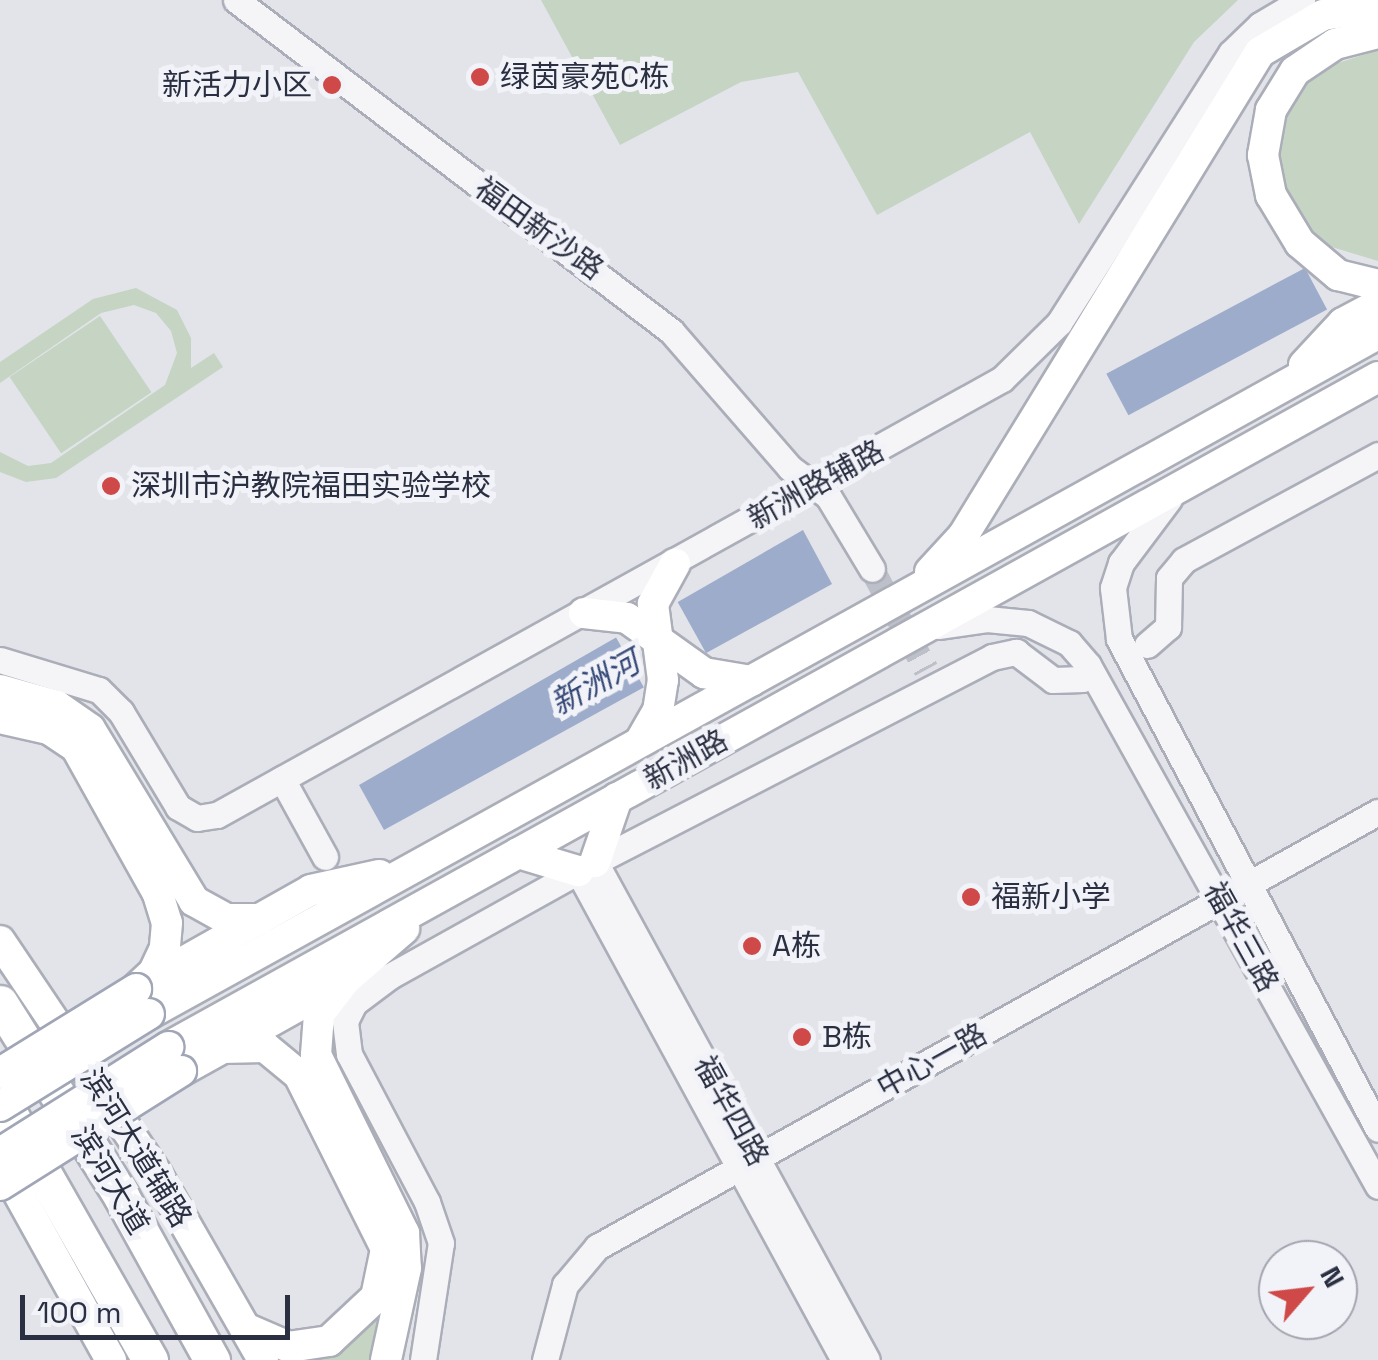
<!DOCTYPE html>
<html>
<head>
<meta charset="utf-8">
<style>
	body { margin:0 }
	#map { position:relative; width:1378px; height:1360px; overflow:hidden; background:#e2e4ea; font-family:"Space Grotesk","Noto Sans SC",sans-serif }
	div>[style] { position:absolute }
	.green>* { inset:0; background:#c5d4c3; transform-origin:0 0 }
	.water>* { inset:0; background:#9dacca; transform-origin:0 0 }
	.pier>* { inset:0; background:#e2e4ea; transform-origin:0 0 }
	.minor-tunnel>* { height:25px; margin-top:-12.5px; transform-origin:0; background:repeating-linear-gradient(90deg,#bdc0c8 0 25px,transparent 0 37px) }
	.roads { filter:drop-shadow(2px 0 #abaeb8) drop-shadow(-2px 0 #abaeb8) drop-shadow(0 2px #abaeb8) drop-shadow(0 -2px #abaeb8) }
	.minor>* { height:25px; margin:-12.5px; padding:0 12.5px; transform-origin:12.5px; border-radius:12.5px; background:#f5f5f8 }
	.major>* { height:30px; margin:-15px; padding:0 15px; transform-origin:15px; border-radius:15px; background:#fff }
	.highway>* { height:35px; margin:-17.5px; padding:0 17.5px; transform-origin:17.5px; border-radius:17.5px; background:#fff }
	.bridges { filter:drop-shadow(2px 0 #a1a6b6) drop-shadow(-2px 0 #a1a6b6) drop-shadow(0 2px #a1a6b6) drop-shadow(0 -2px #a1a6b6) }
	.major-bridge>* { height:30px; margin:-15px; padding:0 15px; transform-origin:15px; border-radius:15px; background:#fff }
	.dots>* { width:28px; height:28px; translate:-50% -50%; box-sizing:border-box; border:5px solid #f2f3f8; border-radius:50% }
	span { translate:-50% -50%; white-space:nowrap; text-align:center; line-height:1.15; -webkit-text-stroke:10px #f2f3f8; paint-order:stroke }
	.poi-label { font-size:30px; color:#2a2f42 }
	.left { translate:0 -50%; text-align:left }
	.right { translate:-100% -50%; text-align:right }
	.street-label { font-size:30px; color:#2a2f42 }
	.water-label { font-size:32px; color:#344776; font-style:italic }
	.north { position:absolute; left:1258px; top:1240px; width:100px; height:100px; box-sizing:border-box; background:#f2f3f8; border:2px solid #a2a5af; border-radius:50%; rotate:62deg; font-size:28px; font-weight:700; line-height:40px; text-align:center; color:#2a2f42 }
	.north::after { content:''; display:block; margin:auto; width:35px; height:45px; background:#ce4948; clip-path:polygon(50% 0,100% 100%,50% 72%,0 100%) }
	.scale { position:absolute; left:20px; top:1295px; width:270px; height:45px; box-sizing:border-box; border:5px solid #2a2f42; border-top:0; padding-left:12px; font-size:30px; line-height:35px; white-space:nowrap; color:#2a2f42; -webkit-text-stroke:8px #f2f3f8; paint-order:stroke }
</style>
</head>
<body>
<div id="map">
	<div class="green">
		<div style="clip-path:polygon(541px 0,1238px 0,1194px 42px,1079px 224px,1030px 132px,877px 215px,798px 72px,741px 82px,620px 145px)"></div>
		<div style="clip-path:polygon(1378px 50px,1378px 261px,1322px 244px,1293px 216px,1275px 162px,1284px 111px,1302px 85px,1329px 66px)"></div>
		<div style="clip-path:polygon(136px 288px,177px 310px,191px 338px,191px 368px,214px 353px,223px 367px,56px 478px,26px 482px,0 472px,0 452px,28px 466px,51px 463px,165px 385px,177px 353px,171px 331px,156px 313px,134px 305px,101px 313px,0 383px,0 362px,93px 299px)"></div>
		<div style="left:100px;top:316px;width:92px;height:109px;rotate:56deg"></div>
		<div style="clip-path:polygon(385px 1292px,370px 1360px,271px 1360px)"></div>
	</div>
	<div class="water">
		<div style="left:1305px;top:268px;width:47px;height:225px;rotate:62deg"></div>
		<div style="clip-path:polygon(803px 530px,832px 584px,384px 830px,359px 785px)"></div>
	</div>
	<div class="pier">
		<div style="left:676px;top:599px;width:65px;height:71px;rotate:61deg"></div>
	</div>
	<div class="minor-tunnel">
		<div style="left:872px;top:569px;width:114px;rotate:61.6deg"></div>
		<div style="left:1083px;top:679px;width:70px;rotate:-28deg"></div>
	</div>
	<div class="roads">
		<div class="minor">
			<div style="left:236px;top:0;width:547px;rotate:37.27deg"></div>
			<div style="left:671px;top:331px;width:181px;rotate:49deg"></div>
			<div style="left:790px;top:468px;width:47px;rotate:36.4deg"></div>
			<div style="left:828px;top:496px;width:85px;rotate:58.9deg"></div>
			<div style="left:1169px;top:499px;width:80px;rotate:126.9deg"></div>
			<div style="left:1121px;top:563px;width:26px;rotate:108deg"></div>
			<div style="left:1113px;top:588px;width:51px;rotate:83.3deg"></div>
			<div style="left:1119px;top:639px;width:554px;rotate:62.14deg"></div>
			<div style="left:938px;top:626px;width:49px;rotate:-8.1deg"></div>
			<div style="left:987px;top:619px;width:41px;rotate:5.6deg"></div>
			<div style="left:1028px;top:623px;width:46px;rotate:26deg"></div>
			<div style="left:1069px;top:643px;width:29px;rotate:49deg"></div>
			<div style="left:1088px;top:665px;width:596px;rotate:60.9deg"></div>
			<div style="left:1147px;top:645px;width:28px;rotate:-41deg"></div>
			<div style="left:1168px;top:627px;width:49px;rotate:-88.8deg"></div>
			<div style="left:1169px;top:578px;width:23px;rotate:-50deg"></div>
			<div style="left:1184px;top:560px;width:221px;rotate:-28.4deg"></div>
			<div style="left:0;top:660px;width:103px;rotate:16.9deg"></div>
			<div style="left:99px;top:690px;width:31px;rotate:45deg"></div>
			<div style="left:121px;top:712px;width:111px;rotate:59deg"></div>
			<div style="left:178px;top:807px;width:22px;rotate:30deg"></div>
			<div style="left:197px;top:818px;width:20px;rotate:-9deg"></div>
			<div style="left:217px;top:815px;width:898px;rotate:-29.05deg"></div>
			<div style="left:1002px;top:379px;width:80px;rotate:-44.5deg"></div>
			<div style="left:1059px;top:323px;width:320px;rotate:-57.5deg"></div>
			<div style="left:1231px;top:53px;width:40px;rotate:-44deg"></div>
			<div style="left:1260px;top:25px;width:49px;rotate:-30.8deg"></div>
			<div style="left:282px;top:779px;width:89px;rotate:61.1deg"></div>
			<div style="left:595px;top:862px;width:567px;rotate:61.36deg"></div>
			<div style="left:578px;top:871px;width:557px;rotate:61.46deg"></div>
			<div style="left:423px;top:1360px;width:118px;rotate:-81.3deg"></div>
			<div style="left:441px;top:1243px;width:43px;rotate:-108.9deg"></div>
			<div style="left:427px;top:1202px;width:167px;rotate:-117.8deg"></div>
			<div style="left:349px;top:1054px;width:33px;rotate:-97deg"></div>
			<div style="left:345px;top:1021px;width:20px;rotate:-63deg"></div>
			<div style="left:354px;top:1003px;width:45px;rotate:-36.9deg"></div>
			<div style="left:390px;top:976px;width:235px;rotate:-29.1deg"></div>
			<div style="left:595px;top:862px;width:447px;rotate:-27.3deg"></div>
			<div style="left:992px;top:657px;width:25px;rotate:-12deg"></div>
			<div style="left:1016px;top:652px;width:46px;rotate:37.1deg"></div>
			<div style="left:1053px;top:680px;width:30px;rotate:-2deg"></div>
			<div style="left:545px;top:1360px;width:78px;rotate:-75.1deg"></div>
			<div style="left:565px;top:1285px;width:50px;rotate:-49.9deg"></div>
			<div style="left:597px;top:1247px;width:894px;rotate:-29.12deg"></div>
		</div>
		<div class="major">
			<div style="left:1378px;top:33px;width:44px;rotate:165.7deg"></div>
			<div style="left:1335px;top:44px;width:48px;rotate:146deg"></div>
			<div style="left:1295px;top:71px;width:46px;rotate:121.6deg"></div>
			<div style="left:1271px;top:110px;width:46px;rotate:100.1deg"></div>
			<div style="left:1263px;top:155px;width:41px;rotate:78.7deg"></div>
			<div style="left:1271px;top:195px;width:56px;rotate:58.9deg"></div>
			<div style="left:1300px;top:243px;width:50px;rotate:40.1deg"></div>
			<div style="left:1338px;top:275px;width:41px;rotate:14deg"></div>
			<div style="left:1304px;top:365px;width:57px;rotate:-47.1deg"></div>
			<div style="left:1343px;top:323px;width:40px;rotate:-28deg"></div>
			<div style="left:930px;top:572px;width:49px;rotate:-47.5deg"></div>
			<div style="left:963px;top:536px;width:568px;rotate:-58.47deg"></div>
			<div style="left:1260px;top:52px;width:73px;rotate:-30.4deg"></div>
			<div style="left:1323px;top:15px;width:56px;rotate:-8.3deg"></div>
			<div style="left:584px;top:613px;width:43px;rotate:6.6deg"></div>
			<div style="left:627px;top:618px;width:95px;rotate:35.5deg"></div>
			<div style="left:704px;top:673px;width:48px;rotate:9.7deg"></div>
			<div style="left:0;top:690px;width:59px;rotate:15.7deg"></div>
			<div style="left:57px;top:706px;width:40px;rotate:34.9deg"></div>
			<div style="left:90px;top:729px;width:201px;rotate:58.8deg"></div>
			<div style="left:194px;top:901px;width:38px;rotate:29deg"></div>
			<div style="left:227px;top:919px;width:33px"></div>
			<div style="left:0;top:718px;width:50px;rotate:12.7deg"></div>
			<div style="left:49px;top:729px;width:32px;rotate:34deg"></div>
			<div style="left:76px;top:747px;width:168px;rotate:60.8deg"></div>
			<div style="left:158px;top:894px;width:30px;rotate:73deg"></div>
			<div style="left:167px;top:923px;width:25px;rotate:95deg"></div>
			<div style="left:165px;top:948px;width:26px;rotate:115deg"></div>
			<div style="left:154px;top:972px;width:25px;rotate:137deg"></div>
			<div style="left:641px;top:740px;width:34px;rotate:-60deg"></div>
			<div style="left:658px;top:711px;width:31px;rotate:-81deg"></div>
			<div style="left:663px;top:680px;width:77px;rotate:-97.5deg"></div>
			<div style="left:653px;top:604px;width:46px;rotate:-61.2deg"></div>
			<div style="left:518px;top:853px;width:63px;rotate:16.7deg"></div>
			<div style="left:595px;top:862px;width:68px;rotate:-71deg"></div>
			<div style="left:0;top:941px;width:280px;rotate:56.1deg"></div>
			<div style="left:156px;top:1173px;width:215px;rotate:60.2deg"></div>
			<div style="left:346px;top:979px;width:44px;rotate:127.6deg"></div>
			<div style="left:319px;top:1014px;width:41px;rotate:94.2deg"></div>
			<div style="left:316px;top:1055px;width:199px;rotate:63.7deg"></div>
			<div style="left:404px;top:1233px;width:35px;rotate:87deg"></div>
			<div style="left:406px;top:1268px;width:94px;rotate:102.3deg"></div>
			<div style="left:146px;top:983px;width:189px;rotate:-29.4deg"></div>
			<div style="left:311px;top:890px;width:70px;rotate:-12.4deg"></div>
			<div style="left:149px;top:1014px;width:1405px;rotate:-28.96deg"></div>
			<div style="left:168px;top:1047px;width:1383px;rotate:-28.97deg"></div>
			<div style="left:222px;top:1048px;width:43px;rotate:-1.3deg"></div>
			<div style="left:265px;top:1047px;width:44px;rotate:39.5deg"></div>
			<div style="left:299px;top:1075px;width:195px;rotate:63.4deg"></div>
			<div style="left:386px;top:1249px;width:49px;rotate:101.8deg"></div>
			<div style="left:376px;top:1297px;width:64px;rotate:136.9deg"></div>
			<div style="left:329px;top:1341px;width:40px;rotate:171.5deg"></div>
			<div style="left:289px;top:1347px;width:48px;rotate:-156.6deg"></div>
			<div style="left:181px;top:1071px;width:189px;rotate:-29.1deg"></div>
			<div style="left:346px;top:979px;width:77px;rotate:-40.8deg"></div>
			<div style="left:0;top:1160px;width:229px;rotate:61deg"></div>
		</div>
		<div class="highway">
			<div style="left:0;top:1003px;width:228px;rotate:57.9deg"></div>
			<div style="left:121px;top:1196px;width:188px;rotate:61deg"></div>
			<div style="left:0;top:1097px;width:303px;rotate:60.3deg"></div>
		</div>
	</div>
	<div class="bridges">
		<div class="major-bridge">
			<div style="left:0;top:1073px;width:160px;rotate:-31.7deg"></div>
			<div style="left:0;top:1106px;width:175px;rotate:-31.7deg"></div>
			<div style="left:0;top:1153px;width:199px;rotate:-32.2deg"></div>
			<div style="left:0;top:1185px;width:214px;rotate:-32.2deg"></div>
		</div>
	</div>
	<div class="dots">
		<div style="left:480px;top:77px;background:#ce4948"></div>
		<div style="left:332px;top:85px;background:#ce4948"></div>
		<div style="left:111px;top:486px;background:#ce4948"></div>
		<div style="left:971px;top:897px;background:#ce4948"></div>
		<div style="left:752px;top:946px;background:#ce4948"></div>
		<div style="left:802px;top:1037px;background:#ce4948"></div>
	</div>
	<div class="poi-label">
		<span class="left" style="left:500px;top:77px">绿茵豪苑C栋</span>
		<span class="right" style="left:312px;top:85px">新活力小区</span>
		<span class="left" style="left:131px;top:486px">深圳市沪教院福田实验学校</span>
		<span class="left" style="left:991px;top:897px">福新小学</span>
		<span class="left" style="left:772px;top:946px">A栋</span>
		<span class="left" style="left:822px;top:1037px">B栋</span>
	</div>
	<div class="street-label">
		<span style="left:539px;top:229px;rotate:36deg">福田新沙路</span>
		<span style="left:816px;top:485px;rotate:-29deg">新洲路辅路</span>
		<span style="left:686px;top:760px;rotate:-29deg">新洲路</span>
		<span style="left:1241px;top:937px;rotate:61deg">福华三路</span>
		<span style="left:932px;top:1061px;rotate:-29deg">中心一路</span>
		<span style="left:731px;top:1111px;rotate:61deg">福华四路</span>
		<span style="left:136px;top:1148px;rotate:58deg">滨河大道辅路</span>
		<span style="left:110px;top:1180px;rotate:59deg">滨河大道</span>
	</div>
	<div class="water-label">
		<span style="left:595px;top:683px;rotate:-29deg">新洲河</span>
	</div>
	<div class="north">N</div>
	<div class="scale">100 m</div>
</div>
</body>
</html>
